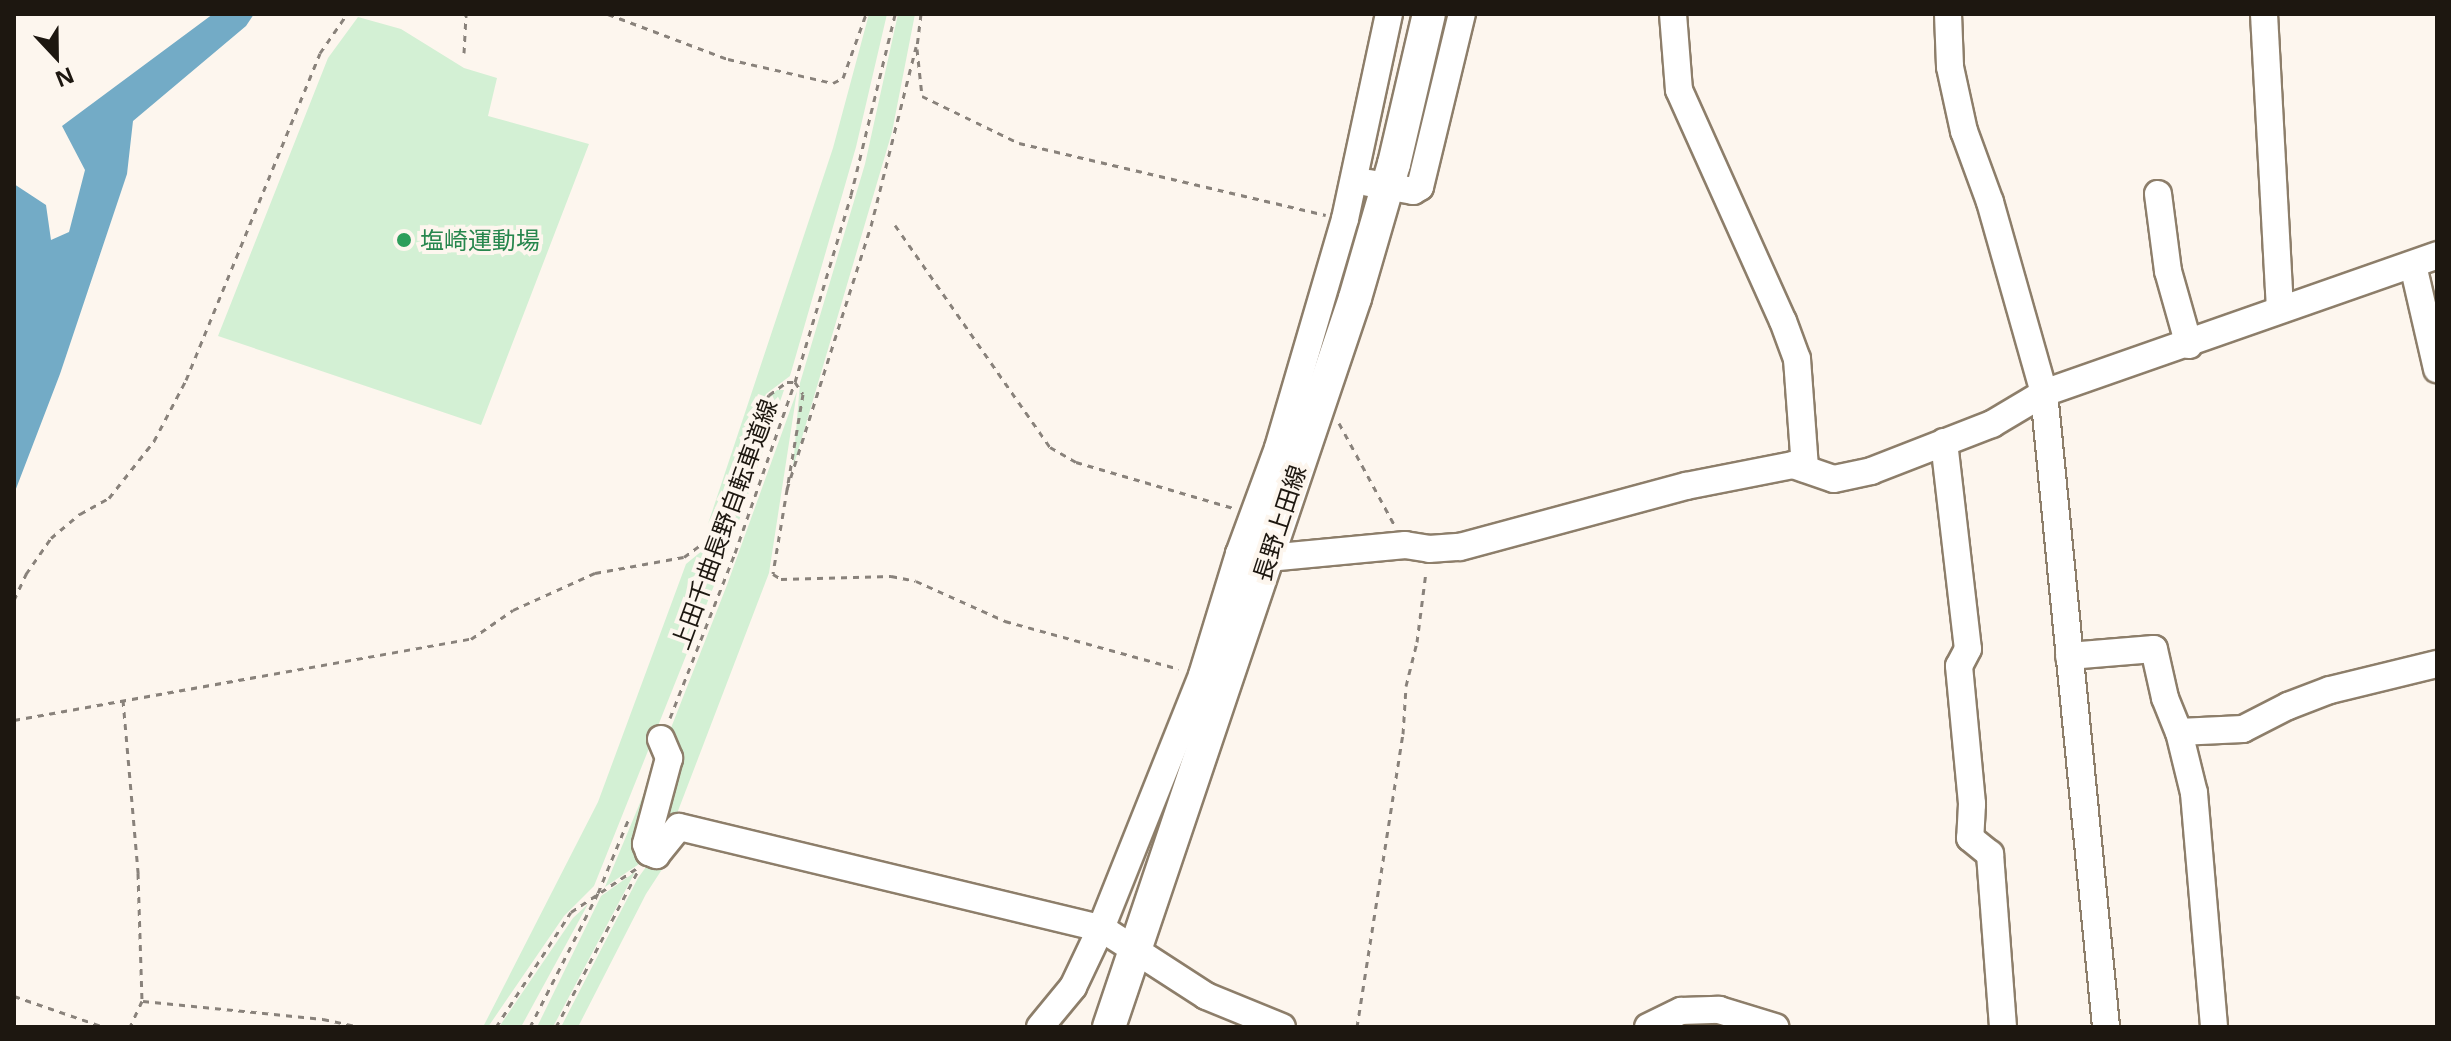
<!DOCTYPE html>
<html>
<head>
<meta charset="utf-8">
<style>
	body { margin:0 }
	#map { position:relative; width:2451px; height:1041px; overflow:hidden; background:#fdf6ee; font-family:"Open Sans","Noto Sans JP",sans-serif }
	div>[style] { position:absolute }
	.green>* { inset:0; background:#d3f0d4 }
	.water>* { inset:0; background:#73abc6 }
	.path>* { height:3px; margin-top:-1.5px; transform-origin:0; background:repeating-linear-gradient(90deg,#89827b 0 6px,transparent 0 12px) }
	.roads { filter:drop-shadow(2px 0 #8d7e6a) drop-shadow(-2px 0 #8d7e6a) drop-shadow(0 2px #8d7e6a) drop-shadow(0 -2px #8d7e6a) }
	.minor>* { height:26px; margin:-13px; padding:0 13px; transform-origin:13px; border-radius:13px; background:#fff }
	.major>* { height:32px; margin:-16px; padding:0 16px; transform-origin:16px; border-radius:16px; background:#fff }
	.dots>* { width:22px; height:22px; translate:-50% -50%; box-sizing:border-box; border:4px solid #fdf6ee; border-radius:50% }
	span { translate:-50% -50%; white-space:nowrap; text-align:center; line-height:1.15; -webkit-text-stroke:8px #fdf6ee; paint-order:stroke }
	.leisure-label { font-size:24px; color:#27864d }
	.left { translate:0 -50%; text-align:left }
	.street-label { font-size:24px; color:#1d1710 }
	.frame { position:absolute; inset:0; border:16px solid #1d1710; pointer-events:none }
	.north { position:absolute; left:16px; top:16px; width:80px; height:80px; -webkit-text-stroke:6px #fdf6ee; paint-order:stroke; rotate:158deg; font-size:22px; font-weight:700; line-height:32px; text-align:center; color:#1d1710 }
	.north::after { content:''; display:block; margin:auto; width:28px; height:36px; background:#1d1710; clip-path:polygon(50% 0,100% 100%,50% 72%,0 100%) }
</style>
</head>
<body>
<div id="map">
	<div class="green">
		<div style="clip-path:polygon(869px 14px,887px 14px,856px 147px,790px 376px,766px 394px,708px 524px,833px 148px)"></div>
		<div style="clip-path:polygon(898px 14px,915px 14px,892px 132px,793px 468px,800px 383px,865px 164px)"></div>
		<div style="clip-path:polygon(358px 17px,401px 29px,464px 68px,497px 78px,488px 116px,589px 144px,481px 425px,218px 336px,328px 58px)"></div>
		<div style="clip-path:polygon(777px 390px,784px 390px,733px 538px,594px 886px,564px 916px,488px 1027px,483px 1027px,598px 802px,686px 564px,709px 545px,770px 396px)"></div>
		<div style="clip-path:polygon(797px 391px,769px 573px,673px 824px,658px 848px,669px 733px,727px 585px)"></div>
		<div style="clip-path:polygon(662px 750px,639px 864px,605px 887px)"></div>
		<div style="clip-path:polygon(683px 837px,646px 894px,578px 1027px,561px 1027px,638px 878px,646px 867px)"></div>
		<div style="clip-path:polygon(635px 872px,553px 1027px,537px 1027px,601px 896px)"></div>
		<div style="clip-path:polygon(588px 904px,521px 1027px,499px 1027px,573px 918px)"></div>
	</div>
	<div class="water">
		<div style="clip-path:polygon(213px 14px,254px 14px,246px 26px,133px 121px,127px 174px,60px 374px,14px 494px,14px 184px,46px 205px,51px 240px,69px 232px,85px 170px,62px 126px)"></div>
	</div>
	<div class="path">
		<div style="left:608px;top:14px;width:128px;rotate:20.6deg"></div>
		<div style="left:728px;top:59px;width:108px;rotate:12.9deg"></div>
		<div style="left:833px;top:83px;width:11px;rotate:-27deg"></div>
		<div style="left:843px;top:78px;width:68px;rotate:-70.2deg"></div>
		<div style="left:921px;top:14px;width:35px;rotate:97deg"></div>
		<div style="left:917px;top:49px;width:47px;rotate:83.9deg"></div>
		<div style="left:922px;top:96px;width:108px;rotate:25.9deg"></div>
		<div style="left:1019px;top:143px;width:315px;rotate:13.2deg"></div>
		<div style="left:464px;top:53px;width:39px;rotate:-87deg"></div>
		<div style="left:895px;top:225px;width:271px;rotate:55.1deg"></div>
		<div style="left:1050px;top:447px;width:30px;rotate:30deg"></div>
		<div style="left:1076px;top:462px;width:164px;rotate:16.3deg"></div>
		<div style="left:1339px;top:423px;width:117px;rotate:61.5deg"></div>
		<div style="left:787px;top:489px;width:276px;rotate:-72.3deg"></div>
		<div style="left:871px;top:226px;width:185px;rotate:-75.9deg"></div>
		<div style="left:14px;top:600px;width:29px;rotate:-65deg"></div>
		<div style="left:26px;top:574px;width:44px;rotate:-55.2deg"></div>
		<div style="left:51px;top:538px;width:38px;rotate:-40deg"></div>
		<div style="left:80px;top:514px;width:33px;rotate:-29deg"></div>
		<div style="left:109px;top:498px;width:73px;rotate:-51.7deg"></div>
		<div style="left:154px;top:441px;width:69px;rotate:-62.3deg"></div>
		<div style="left:186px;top:380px;width:353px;rotate:-67.7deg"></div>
		<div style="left:320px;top:53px;width:47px;rotate:-55.3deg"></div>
		<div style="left:123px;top:700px;width:174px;rotate:85deg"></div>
		<div style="left:138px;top:873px;width:128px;rotate:88.2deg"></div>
		<div style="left:142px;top:1001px;width:29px;rotate:115deg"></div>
		<div style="left:670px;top:718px;width:177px;rotate:-68.5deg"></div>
		<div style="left:735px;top:553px;width:181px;rotate:-70.7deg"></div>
		<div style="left:795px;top:382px;width:195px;rotate:-73.3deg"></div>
		<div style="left:851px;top:195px;width:186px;rotate:-76.3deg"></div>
		<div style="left:14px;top:720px;width:464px;rotate:-10.1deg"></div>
		<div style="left:471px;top:639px;width:51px;rotate:-34.6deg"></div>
		<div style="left:513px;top:610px;width:90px;rotate:-24.3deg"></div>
		<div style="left:595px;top:573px;width:90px;rotate:-10.2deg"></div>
		<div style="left:684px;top:557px;width:27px;rotate:-36deg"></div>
		<div style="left:706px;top:541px;width:159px;rotate:-66.7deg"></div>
		<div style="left:769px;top:395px;width:22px;rotate:-36deg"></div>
		<div style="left:787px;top:382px;width:8px"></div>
		<div style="left:795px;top:382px;width:14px;rotate:56deg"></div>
		<div style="left:803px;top:394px;width:182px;rotate:99.5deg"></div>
		<div style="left:773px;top:574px;width:9px;rotate:32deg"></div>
		<div style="left:781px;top:579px;width:110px;rotate:-1.6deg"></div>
		<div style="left:891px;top:576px;width:25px;rotate:11deg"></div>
		<div style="left:916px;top:581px;width:98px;rotate:24.2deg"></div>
		<div style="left:1005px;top:621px;width:180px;rotate:15.4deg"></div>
		<div style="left:14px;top:996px;width:95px;rotate:19deg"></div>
		<div style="left:143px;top:1001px;width:181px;rotate:5.7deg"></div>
		<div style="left:323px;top:1019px;width:39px;rotate:12deg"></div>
		<div style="left:496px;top:1027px;width:137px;rotate:-56.9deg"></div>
		<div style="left:571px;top:912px;width:79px;rotate:-33.7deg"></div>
		<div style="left:530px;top:1027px;width:150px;rotate:-63.1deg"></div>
		<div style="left:598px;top:893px;width:81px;rotate:-67.5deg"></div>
		<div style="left:556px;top:1027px;width:176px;rotate:-62.3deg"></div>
		<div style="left:1357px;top:1027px;width:297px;rotate:-81.1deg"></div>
		<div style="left:1403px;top:734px;width:48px;rotate:-86.4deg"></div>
		<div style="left:1406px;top:686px;width:45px;rotate:-76deg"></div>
		<div style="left:1417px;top:642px;width:71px;rotate:-82.7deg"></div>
	</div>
	<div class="roads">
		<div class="minor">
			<div style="left:1673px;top:14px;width:76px;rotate:85.5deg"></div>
			<div style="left:1679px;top:90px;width:253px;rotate:65.8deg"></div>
			<div style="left:1783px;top:321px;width:40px;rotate:69.8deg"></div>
			<div style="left:1797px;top:359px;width:110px;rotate:85.8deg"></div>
			<div style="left:1948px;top:14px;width:53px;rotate:87.8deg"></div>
			<div style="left:1950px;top:67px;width:66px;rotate:77.7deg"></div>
			<div style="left:1964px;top:131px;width:76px;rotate:69.9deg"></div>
			<div style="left:1990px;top:202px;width:198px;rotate:74.2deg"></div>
			<div style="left:2044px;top:393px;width:637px;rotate:84.41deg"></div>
			<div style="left:2264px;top:14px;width:293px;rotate:86.9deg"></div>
			<div style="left:1369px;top:183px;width:45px;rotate:10.3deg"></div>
			<div style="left:1413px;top:191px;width:8px;rotate:-30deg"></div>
			<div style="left:1420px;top:187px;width:178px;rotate:-76.4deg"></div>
			<div style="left:2158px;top:194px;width:78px;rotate:82.6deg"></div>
			<div style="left:2168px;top:271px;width:77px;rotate:74.2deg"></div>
			<div style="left:2413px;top:265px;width:107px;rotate:77deg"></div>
			<div style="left:1944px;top:442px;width:208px;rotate:83.4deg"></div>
			<div style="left:1968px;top:649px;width:19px;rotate:118deg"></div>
			<div style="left:1959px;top:666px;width:139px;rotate:84.6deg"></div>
			<div style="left:1972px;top:804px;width:34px;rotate:93deg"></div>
			<div style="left:1970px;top:838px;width:26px;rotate:39deg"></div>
			<div style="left:1990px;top:854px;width:173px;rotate:85.7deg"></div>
			<div style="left:1239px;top:554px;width:29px;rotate:8deg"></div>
			<div style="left:1268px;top:558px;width:138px;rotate:-5.4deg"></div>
			<div style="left:1405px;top:545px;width:24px;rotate:9deg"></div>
			<div style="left:1429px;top:549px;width:31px;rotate:-4deg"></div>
			<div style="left:1460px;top:547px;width:234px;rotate:-15.1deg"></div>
			<div style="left:1686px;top:486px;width:109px;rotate:-11.1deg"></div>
			<div style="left:1793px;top:465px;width:43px;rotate:18.9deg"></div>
			<div style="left:1834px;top:479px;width:38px;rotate:-12deg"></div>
			<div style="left:1871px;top:471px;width:130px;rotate:-21.2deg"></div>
			<div style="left:1992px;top:424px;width:61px;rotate:-30.8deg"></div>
			<div style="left:2044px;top:393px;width:417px;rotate:-19.3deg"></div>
			<div style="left:2069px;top:656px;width:85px;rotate:-4.7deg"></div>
			<div style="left:2154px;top:649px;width:50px;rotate:77.3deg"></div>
			<div style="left:2165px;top:698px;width:37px;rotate:68deg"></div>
			<div style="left:2179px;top:732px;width:63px;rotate:76.2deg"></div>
			<div style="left:2194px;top:793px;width:235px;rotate:85.1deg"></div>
			<div style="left:2179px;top:732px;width:64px;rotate:-2.7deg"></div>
			<div style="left:2243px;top:729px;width:51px;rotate:-27.1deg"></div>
			<div style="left:2288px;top:706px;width:45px;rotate:-20.9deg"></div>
			<div style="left:2330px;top:690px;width:110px;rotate:-13.7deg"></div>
			<div style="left:661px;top:739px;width:21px;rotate:67deg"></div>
			<div style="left:669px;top:758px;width:89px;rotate:105deg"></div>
			<div style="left:646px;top:844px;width:9px;rotate:69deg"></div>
			<div style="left:649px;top:852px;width:8px;rotate:23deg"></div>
			<div style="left:656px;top:855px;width:36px;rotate:-51deg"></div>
			<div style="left:679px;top:827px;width:434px;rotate:13.5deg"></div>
			<div style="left:1101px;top:928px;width:125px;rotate:32.9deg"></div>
			<div style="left:1206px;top:996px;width:82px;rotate:22.2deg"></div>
			<div style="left:1040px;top:1027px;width:52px;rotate:-50.5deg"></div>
			<div style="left:1073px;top:987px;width:65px;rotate:-64.6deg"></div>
			<div style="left:1101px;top:928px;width:272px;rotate:-68.2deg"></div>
			<div style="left:1202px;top:675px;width:127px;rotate:-73deg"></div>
			<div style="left:1239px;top:554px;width:113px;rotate:-69.8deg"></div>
			<div style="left:1278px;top:448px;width:239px;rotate:-73.7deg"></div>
			<div style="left:1345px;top:219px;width:210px;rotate:-77.9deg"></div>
			<div style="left:1648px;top:1027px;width:37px;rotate:-26deg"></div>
			<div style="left:1681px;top:1011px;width:38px;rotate:-2deg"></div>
			<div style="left:1719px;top:1010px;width:59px;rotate:16.9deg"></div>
		</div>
		<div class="major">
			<div style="left:1109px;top:1027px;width:769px;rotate:-71.35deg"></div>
			<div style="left:1355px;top:298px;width:140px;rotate:-73.8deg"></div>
			<div style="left:1394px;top:164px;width:154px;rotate:-76.9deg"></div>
		</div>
	</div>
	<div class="dots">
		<div style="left:404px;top:240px;background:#2e9e5b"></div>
	</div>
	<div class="leisure-label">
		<span class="left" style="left:420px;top:240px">塩崎運動場</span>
	</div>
	<div class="street-label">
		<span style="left:1279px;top:523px;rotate:-72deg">長野上田線</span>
		<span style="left:724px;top:524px;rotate:-70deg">上田千曲長野自転車道線</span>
	</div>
	<div class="frame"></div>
	<div class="north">N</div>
</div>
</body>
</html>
